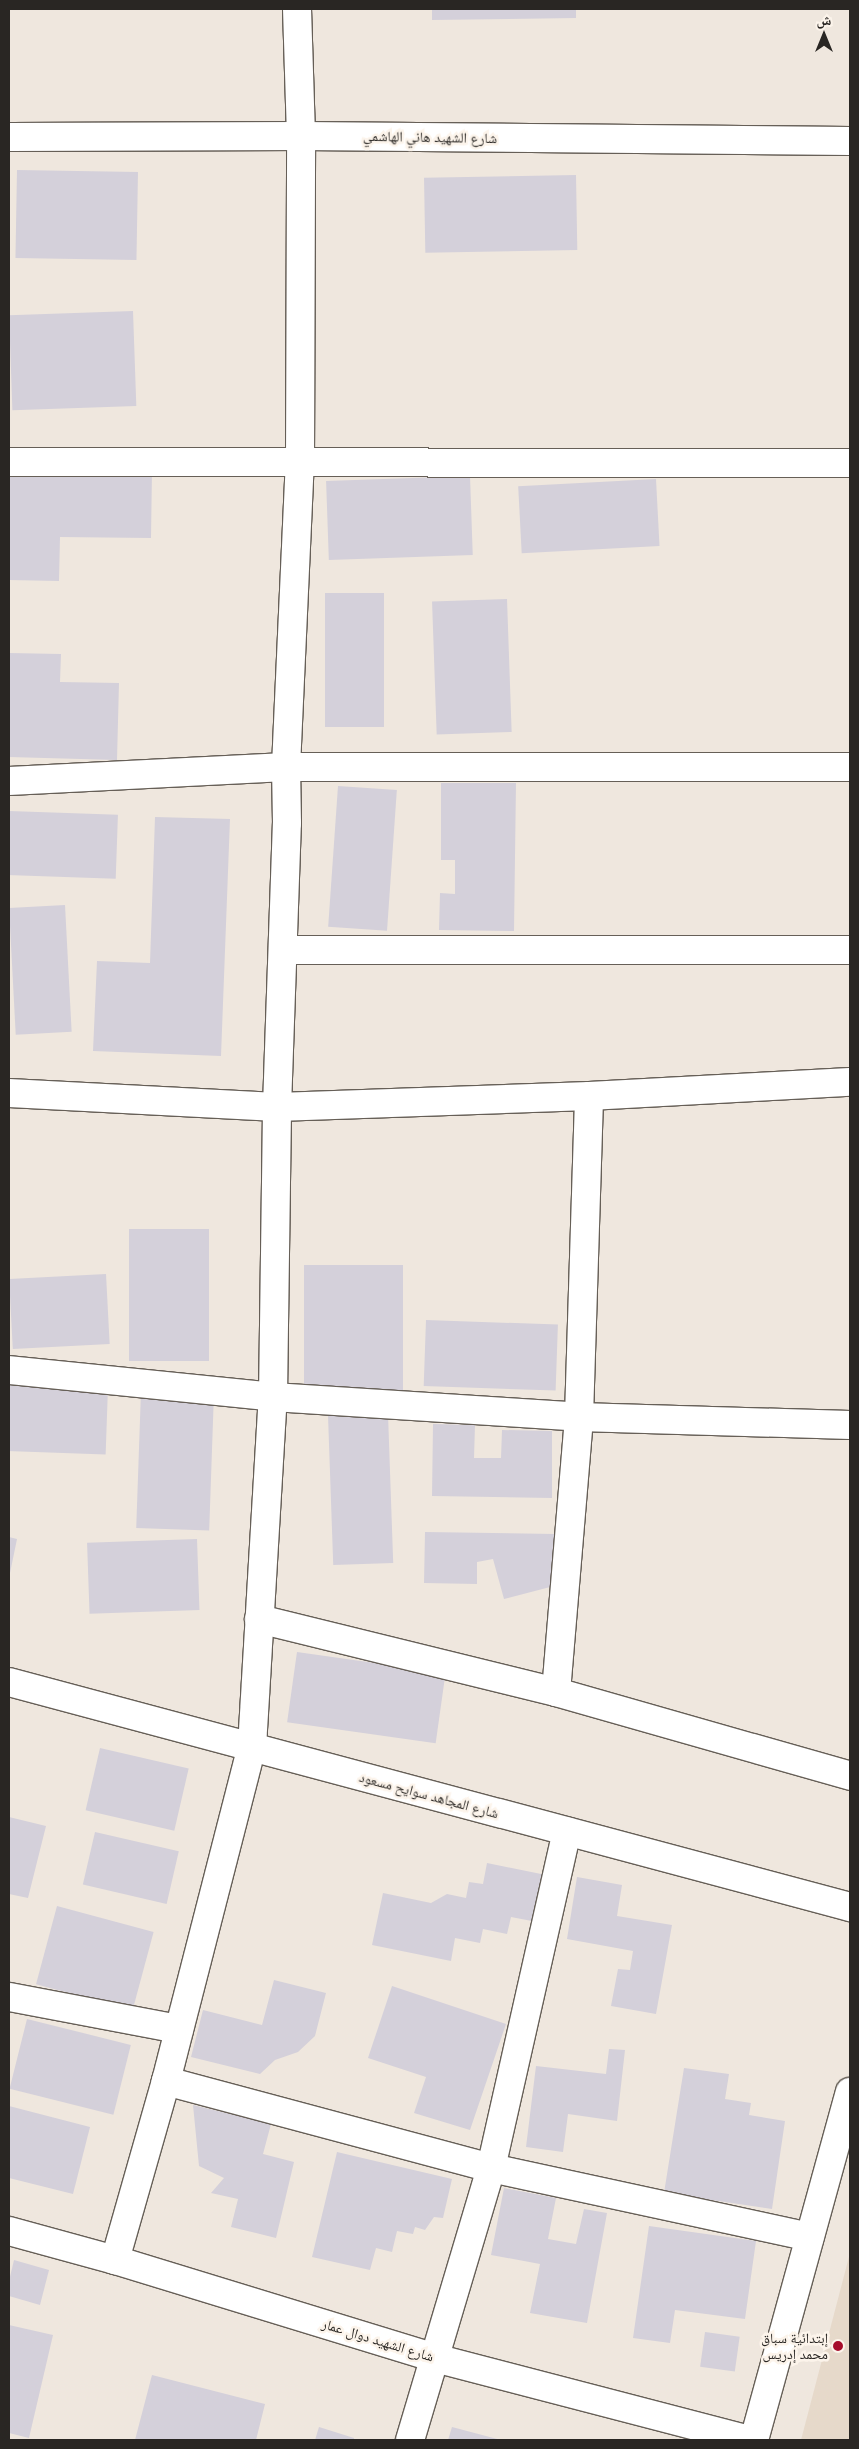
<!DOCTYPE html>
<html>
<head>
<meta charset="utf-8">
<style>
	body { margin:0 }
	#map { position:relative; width:859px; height:2449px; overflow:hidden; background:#efe7de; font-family:Poppins,"Noto Naskh Arabic",sans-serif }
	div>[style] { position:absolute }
	.built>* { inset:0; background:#e6d9ca }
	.building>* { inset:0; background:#d4d0da; transform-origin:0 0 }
	.roads { filter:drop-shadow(1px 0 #665f57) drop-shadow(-1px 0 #665f57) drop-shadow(0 1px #665f57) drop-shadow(0 -1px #665f57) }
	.minor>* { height:28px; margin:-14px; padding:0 14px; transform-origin:14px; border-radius:14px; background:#fff }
	.dots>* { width:14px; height:14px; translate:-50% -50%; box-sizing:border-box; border:2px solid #fcf4eb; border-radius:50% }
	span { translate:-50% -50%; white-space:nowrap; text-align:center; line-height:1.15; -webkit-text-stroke:5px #fcf4eb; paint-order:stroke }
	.street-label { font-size:14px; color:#292623 }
	.poi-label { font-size:14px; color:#292623 }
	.right { translate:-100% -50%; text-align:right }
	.frame { position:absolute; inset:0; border:10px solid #292623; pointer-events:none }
	.north { position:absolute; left:799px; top:10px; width:50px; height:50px; -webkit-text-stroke:4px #fcf4eb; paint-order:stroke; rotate:0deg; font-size:14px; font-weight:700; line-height:20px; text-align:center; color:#292623 }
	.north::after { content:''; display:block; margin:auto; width:18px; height:22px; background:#292623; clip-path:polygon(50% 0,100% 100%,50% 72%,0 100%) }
</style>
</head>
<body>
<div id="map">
	<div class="built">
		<div style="clip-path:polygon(850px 2253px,850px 2440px,801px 2440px)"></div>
	</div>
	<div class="building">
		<div style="clip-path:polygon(432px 9px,576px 9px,576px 18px,432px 20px)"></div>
		<div style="left:17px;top:170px;width:121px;height:88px;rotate:1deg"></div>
		<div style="left:576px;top:175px;width:75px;height:152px;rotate:89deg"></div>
		<div style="left:133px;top:311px;width:95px;height:124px;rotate:88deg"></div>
		<div style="clip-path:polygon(9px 469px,152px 471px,151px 538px,60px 537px,59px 581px,9px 580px)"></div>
		<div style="left:470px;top:476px;width:79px;height:144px;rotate:88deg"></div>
		<div style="left:656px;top:479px;width:67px;height:138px;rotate:87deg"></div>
		<div style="left:325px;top:593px;width:59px;height:134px"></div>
		<div style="left:507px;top:599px;width:133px;height:75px;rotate:88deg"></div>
		<div style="clip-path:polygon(9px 653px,61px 654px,60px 682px,119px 683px,117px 760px,9px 757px)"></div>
		<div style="clip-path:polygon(441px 783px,516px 783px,514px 931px,439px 930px,440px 893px,455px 894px,455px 860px,441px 860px)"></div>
		<div style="left:338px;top:786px;width:59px;height:141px;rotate:4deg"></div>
		<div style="left:9px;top:811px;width:109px;height:64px;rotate:2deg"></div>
		<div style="clip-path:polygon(155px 817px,230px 819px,221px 1056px,93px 1051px,97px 961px,150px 963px)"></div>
		<div style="left:65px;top:905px;width:127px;height:56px;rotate:87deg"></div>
		<div style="left:129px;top:1229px;width:80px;height:132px"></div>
		<div style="left:403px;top:1265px;width:126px;height:99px;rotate:90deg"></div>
		<div style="left:106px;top:1274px;width:70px;height:97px;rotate:87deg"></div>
		<div style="left:426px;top:1320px;width:132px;height:66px;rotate:2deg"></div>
		<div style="left:9px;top:1385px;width:99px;height:66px;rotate:2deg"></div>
		<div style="left:141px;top:1391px;width:73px;height:137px;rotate:2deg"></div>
		<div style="left:388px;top:1414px;width:149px;height:60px;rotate:88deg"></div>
		<div style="clip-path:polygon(433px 1424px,475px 1425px,474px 1458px,501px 1458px,502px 1430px,552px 1431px,552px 1498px,432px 1496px)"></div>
		<div style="clip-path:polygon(425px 1532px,555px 1534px,554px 1586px,504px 1599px,493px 1559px,477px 1562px,477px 1584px,424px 1583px)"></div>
		<div style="clip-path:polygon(9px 1537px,17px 1539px,10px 1573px,9px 1573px)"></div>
		<div style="left:197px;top:1539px;width:71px;height:110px;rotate:88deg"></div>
		<div style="left:297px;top:1652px;width:150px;height:71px;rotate:8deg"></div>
		<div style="left:100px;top:1748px;width:91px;height:64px;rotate:13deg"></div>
		<div style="clip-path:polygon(9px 1817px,46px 1826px,28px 1898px,9px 1894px)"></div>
		<div style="left:95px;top:1832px;width:86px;height:54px;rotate:13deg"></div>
		<div style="clip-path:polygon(487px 1863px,546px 1875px,537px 1922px,511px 1917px,507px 1934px,483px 1929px,480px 1943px,455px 1938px,451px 1961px,372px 1945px,383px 1893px,431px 1903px,447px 1894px,466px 1898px,469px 1882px,483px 1884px)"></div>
		<div style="clip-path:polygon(577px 1877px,622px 1885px,617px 1916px,672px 1925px,656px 2014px,611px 2006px,618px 1969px,630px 1970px,633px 1951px,567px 1939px)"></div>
		<div style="left:57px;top:1906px;width:100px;height:81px;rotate:15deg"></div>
		<div style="clip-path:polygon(274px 1980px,326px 1993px,315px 2036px,298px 2052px,275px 2060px,260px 2074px,191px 2057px,203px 2010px,262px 2025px)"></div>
		<div style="clip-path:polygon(392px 1986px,506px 2024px,470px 2130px,414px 2113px,426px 2077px,368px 2058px)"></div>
		<div style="left:27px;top:2019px;width:107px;height:72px;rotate:14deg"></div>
		<div style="clip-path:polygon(609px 2049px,625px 2050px,617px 2121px,568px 2114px,563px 2152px,526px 2147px,536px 2066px,606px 2074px)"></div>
		<div style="clip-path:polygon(684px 2068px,729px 2074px,725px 2099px,751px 2103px,749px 2115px,785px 2121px,772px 2209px,664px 2193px)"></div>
		<div style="clip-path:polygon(193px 2105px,271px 2124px,263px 2154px,294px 2162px,276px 2238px,231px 2227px,238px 2199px,211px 2193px,224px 2178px,199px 2166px)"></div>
		<div style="clip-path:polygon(9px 2106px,90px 2127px,73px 2194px,9px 2178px)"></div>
		<div style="clip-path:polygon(337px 2152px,452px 2179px,443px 2218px,434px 2217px,425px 2230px,415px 2227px,413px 2234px,397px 2231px,392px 2252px,376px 2248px,370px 2270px,312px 2257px)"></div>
		<div style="clip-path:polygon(504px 2188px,556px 2198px,548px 2239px,576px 2244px,584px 2209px,607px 2213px,587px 2323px,530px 2313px,540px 2264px,491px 2255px)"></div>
		<div style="clip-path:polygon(649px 2226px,756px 2241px,745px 2319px,675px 2310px,670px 2343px,633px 2338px)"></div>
		<div style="clip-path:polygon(14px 2260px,49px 2270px,40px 2305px,9px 2296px,9px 2281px)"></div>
		<div style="clip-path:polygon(9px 2325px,53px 2335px,29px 2438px,9px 2433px)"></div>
		<div style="left:705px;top:2332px;width:35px;height:35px;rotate:8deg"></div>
		<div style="clip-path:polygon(152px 2375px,265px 2404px,256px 2440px,135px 2440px)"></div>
		<div style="clip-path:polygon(319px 2427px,354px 2438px,354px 2440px,315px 2440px)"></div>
		<div style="clip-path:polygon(452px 2427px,501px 2440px,448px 2440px)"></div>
	</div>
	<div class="roads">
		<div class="minor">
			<div style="left:9px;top:137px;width:292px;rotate:-0.2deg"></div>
			<div style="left:301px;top:136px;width:549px;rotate:0.52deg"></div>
			<div style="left:9px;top:462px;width:841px;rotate:0.07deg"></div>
			<div style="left:9px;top:781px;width:277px;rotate:-2.9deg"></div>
			<div style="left:286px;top:767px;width:564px"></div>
			<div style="left:284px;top:950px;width:566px"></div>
			<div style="left:9px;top:1093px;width:268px;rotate:3deg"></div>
			<div style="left:277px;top:1107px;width:312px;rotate:-2deg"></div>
			<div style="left:589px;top:1096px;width:261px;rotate:-3.1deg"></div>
			<div style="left:9px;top:1370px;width:265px;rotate:5.8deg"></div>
			<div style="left:273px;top:1397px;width:307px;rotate:3.7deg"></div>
			<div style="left:579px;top:1417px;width:271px;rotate:1.7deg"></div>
			<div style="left:259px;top:1619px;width:306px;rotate:13.8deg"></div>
			<div style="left:556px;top:1692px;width:306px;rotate:15.9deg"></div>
			<div style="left:9px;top:1682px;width:871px;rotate:14.98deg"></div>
			<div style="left:556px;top:1692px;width:276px;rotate:-85.2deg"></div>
			<div style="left:579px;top:1417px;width:321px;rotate:-88.2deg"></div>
			<div style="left:9px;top:1997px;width:173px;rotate:10.7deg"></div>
			<div style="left:166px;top:2081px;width:336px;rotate:15deg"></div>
			<div style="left:491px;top:2168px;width:326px;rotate:12.2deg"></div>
			<div style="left:9px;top:2231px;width:110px;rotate:15.3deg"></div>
			<div style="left:115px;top:2260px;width:335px;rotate:17deg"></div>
			<div style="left:435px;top:2358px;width:325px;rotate:14.6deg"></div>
			<div style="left:115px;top:2260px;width:186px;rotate:-74.1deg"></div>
			<div style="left:166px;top:2081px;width:345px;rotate:-75.6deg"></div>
			<div style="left:252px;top:1747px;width:351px;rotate:-86.6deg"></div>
			<div style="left:273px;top:1397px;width:290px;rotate:-89.2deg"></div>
			<div style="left:277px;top:1107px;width:284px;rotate:-88deg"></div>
			<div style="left:287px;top:823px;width:56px;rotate:-91deg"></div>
			<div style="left:286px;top:767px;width:306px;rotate:-87.4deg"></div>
			<div style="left:300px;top:461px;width:325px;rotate:-89.8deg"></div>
			<div style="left:301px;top:136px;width:127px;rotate:-91.8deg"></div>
			<div style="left:410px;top:2440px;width:284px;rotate:-73.4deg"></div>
			<div style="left:491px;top:2168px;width:345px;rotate:-77.3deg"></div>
			<div style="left:754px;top:2440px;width:361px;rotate:-74.6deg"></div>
		</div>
	</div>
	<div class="dots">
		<div style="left:838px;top:2346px;background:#a60c2a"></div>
	</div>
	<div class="street-label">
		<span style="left:430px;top:137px;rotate:1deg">شارع الشهيد هاني الهاشمي</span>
		<span style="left:429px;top:1795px;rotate:15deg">شارع المجاهد سوايح مسعود</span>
		<span style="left:378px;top:2340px;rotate:17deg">شارع الشهيد دوال عمار</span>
	</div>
	<div class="poi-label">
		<span class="right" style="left:828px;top:2346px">إبتدائية سباق<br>محمد إدريس</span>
	</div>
	<div class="frame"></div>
	<div class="north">ش</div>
</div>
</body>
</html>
